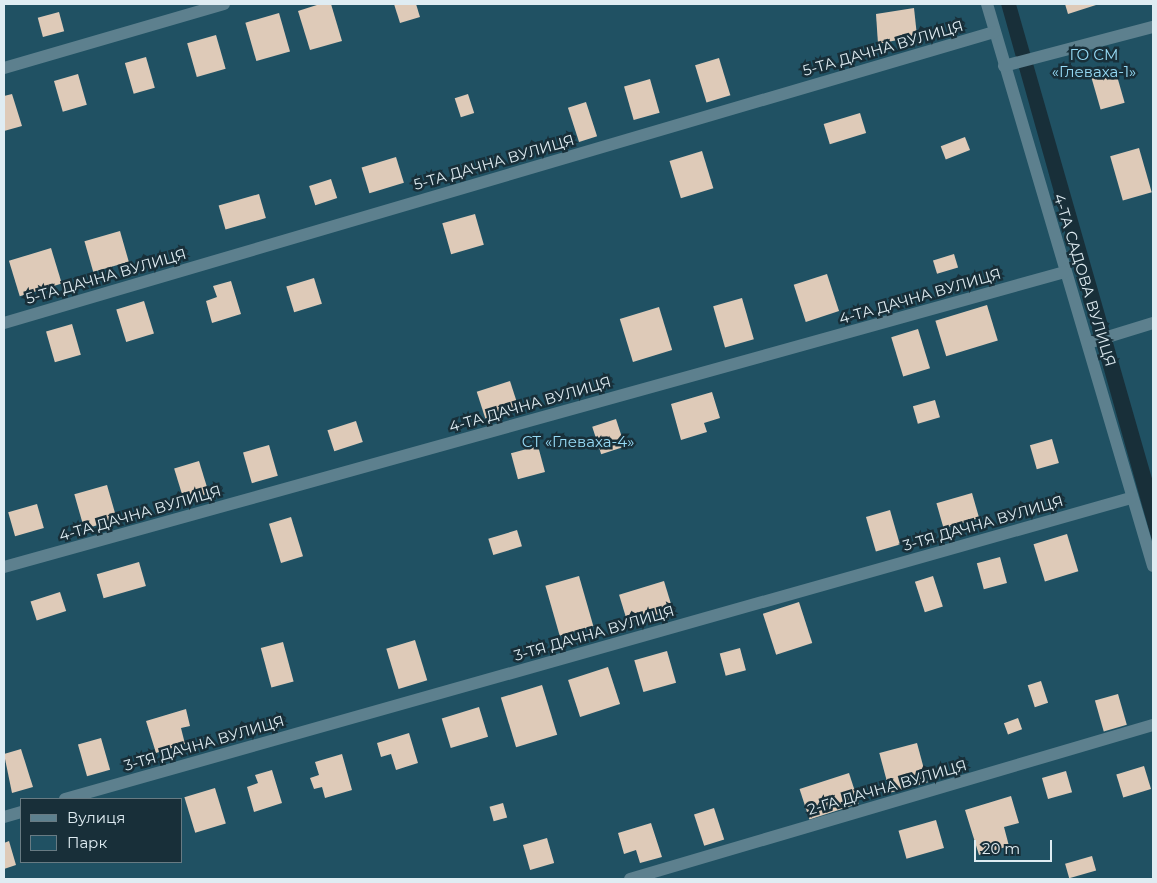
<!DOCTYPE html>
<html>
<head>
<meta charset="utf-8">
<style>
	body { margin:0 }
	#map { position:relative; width:1157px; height:883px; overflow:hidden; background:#182f39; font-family:Montserrat,sans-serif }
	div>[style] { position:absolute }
	.green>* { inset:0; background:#205163 }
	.building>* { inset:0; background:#decab8; transform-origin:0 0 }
	.minor>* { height:12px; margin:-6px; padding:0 6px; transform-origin:6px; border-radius:6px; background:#5d808e }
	span { translate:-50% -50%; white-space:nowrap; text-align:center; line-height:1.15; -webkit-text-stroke:5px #182f39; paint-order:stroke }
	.street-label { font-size:15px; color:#dfecf2 }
	.park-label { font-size:15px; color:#97dbf6 }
	.frame { position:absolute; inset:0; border:5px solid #dfecf2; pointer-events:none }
	.legend { position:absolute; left:20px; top:798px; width:162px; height:65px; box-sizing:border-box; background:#182f39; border:1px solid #687b83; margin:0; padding:6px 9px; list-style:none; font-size:15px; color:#dfecf2 }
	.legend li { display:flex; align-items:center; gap:10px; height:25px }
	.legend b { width:25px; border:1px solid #687b83 }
	.scale { position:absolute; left:974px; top:840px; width:78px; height:22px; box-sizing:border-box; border:2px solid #dfecf2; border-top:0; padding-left:6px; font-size:15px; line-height:18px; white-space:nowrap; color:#dfecf2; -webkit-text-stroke:4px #182f39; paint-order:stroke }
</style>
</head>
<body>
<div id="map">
	<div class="green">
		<div style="clip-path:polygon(evenodd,4px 4px,1001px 4px,1153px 544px,1153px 879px,4px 879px,4px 4px,21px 799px,181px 799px,181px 862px,21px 862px,21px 799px)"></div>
		<div style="clip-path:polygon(1016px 4px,1153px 4px,1153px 482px)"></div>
	</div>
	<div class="building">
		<div style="clip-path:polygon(320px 4px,331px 4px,342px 41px,310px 50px,298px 11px)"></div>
		<div style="clip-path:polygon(394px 4px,416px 4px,420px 17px,400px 23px)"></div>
		<div style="clip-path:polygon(1065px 4px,1095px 4px,1096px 5px,1068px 14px)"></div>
		<div style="clip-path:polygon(914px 8px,917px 36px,878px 44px,876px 14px)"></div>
		<div style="left:59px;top:12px;width:20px;height:22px;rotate:75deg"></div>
		<div style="left:279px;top:13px;width:40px;height:35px;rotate:74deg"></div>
		<div style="left:216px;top:35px;width:35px;height:30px;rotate:74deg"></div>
		<div style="left:146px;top:57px;width:32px;height:22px;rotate:74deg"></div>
		<div style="left:719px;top:58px;width:39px;height:25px;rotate:73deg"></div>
		<div style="left:1115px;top:69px;width:35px;height:25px;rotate:74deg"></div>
		<div style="left:78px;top:74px;width:32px;height:25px;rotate:74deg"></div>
		<div style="left:650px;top:79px;width:35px;height:27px;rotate:74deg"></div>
		<div style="clip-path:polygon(12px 94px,22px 126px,4px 131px,4px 96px)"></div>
		<div style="left:468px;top:94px;width:20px;height:14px;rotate:72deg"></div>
		<div style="left:586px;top:102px;width:36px;height:19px;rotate:72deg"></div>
		<div style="left:860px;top:113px;width:21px;height:38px;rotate:73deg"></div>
		<div style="left:965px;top:137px;width:14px;height:26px;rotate:69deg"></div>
		<div style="left:1139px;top:148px;width:46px;height:30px;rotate:74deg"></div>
		<div style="left:702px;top:151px;width:39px;height:34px;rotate:73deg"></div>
		<div style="left:396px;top:157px;width:27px;height:36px;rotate:73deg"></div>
		<div style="left:331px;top:179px;width:20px;height:23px;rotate:72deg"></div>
		<div style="left:259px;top:194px;width:25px;height:42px;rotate:74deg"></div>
		<div style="left:475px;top:214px;width:32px;height:34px;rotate:74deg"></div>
		<div style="left:120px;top:231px;width:32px;height:37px;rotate:74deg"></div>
		<div style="left:51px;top:248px;width:37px;height:44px;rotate:73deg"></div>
		<div style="left:954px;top:254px;width:14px;height:22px;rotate:73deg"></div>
		<div style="left:827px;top:274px;width:39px;height:35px;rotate:72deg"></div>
		<div style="left:314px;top:278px;width:27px;height:29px;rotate:73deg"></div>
		<div style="clip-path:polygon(231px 281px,241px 314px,212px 323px,206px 301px,217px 297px,213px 286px)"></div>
		<div style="left:742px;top:298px;width:43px;height:30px;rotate:74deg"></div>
		<div style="left:144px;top:301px;width:34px;height:29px;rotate:73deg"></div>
		<div style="left:987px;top:305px;width:37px;height:54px;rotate:73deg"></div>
		<div style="left:659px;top:307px;width:45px;height:41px;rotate:73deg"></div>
		<div style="left:72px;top:324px;width:32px;height:27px;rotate:74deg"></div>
		<div style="left:918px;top:329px;width:41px;height:28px;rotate:73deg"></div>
		<div style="left:510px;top:381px;width:28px;height:35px;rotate:72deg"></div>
		<div style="clip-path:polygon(712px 392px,720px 418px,704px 423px,707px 432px,681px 440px,671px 404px)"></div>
		<div style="left:935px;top:400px;width:18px;height:23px;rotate:74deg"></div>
		<div style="left:616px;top:419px;width:29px;height:25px;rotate:72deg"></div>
		<div style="left:356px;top:421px;width:22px;height:30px;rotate:72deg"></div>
		<div style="left:1052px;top:439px;width:25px;height:23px;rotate:74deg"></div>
		<div style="left:269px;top:445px;width:32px;height:27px;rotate:74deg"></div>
		<div style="left:538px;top:446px;width:27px;height:28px;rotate:75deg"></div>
		<div style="left:199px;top:461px;width:34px;height:26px;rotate:73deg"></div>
		<div style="left:107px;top:485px;width:36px;height:34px;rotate:74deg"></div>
		<div style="left:972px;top:493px;width:26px;height:37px;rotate:74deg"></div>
		<div style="left:37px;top:504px;width:25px;height:30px;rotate:74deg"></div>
		<div style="left:890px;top:510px;width:36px;height:25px;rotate:74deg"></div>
		<div style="left:291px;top:517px;width:41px;height:23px;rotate:73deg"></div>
		<div style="left:517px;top:530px;width:17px;height:30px;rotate:73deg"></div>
		<div style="left:1067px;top:534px;width:39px;height:35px;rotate:73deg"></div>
		<div style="left:1000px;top:557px;width:27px;height:24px;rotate:75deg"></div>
		<div style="left:139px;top:562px;width:25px;height:44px;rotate:74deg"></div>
		<div style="left:579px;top:576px;width:52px;height:35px;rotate:74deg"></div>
		<div style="left:933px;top:576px;width:32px;height:19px;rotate:72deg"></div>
		<div style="left:664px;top:581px;width:30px;height:47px;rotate:73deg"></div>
		<div style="left:60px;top:592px;width:20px;height:31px;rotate:72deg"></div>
		<div style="left:799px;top:602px;width:43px;height:38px;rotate:72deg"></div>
		<div style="left:415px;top:640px;width:42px;height:30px;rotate:73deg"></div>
		<div style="left:283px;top:642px;width:41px;height:23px;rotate:75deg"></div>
		<div style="left:740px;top:648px;width:23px;height:21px;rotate:75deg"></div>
		<div style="left:667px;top:651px;width:33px;height:34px;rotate:74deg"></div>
		<div style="left:608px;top:667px;width:39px;height:42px;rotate:72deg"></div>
		<div style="left:1041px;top:681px;width:23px;height:14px;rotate:72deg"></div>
		<div style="left:542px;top:685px;width:52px;height:43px;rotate:73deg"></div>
		<div style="left:1118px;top:694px;width:32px;height:24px;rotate:74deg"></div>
		<div style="left:479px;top:707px;width:31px;height:39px;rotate:73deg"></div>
		<div style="clip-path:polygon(186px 709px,190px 726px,181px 728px,185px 744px,156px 753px,146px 721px)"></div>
		<div style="left:1018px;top:718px;width:12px;height:15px;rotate:70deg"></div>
		<div style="clip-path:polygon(409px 733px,418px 763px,396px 770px,391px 754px,381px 757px,377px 743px)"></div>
		<div style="left:101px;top:738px;width:33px;height:24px;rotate:74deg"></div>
		<div style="left:917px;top:743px;width:41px;height:39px;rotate:75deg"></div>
		<div style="clip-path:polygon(21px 749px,33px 787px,12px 793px,4px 754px)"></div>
		<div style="clip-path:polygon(342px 754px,352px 790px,325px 798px,322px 787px,314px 789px,310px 778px,319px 775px,315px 762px)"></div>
		<div style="left:1144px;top:766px;width:24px;height:29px;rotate:73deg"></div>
		<div style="clip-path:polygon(272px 770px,282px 803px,254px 812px,247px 787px,258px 783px,255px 775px)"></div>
		<div style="left:1066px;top:771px;width:22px;height:25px;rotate:74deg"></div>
		<div style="left:849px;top:773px;width:32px;height:52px;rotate:72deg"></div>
		<div style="left:215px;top:788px;width:37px;height:32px;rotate:73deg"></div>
		<div style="clip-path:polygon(1011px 796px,1019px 823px,1004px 827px,1009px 846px,979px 855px,965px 810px)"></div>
		<div style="left:503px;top:803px;width:15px;height:14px;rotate:74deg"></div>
		<div style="left:714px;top:808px;width:33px;height:21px;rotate:72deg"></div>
		<div style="left:936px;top:820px;width:29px;height:39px;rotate:74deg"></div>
		<div style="clip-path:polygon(651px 823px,662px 857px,640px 863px,636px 850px,624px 854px,618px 833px)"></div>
		<div style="left:547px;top:838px;width:26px;height:25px;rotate:74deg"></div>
		<div style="clip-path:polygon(9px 841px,16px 865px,4px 869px,4px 843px)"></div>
		<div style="left:1092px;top:856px;width:15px;height:28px;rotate:74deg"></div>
	</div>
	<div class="minor">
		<div style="left:987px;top:4px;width:586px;rotate:73.54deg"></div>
		<div style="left:1004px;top:66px;width:154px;rotate:-14.7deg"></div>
		<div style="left:4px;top:68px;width:229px;rotate:-16.2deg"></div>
		<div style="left:4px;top:323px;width:1032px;rotate:-16.38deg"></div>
		<div style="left:1088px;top:343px;width:68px;rotate:-17.1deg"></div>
		<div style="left:4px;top:567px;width:1101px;rotate:-15.54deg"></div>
		<div style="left:65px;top:799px;width:1108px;rotate:-15.77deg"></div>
		<div style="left:4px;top:817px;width:18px;rotate:-16deg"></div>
		<div style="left:630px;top:879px;width:545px;rotate:-16.41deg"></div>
	</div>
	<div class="street-label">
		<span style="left:883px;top:48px;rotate:-16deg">5-ТА ДАЧНА ВУЛИЦЯ</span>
		<span style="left:494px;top:162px;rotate:-16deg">5-ТА ДАЧНА ВУЛИЦЯ</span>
		<span style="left:106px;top:276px;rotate:-16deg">5-ТА ДАЧНА ВУЛИЦЯ</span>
		<span style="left:1085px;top:280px;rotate:73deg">4-ТА САДОВА ВУЛИЦЯ</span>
		<span style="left:920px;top:296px;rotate:-16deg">4-ТА ДАЧНА ВУЛИЦЯ</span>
		<span style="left:530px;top:404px;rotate:-16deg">4-ТА ДАЧНА ВУЛИЦЯ</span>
		<span style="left:140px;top:513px;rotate:-16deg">4-ТА ДАЧНА ВУЛИЦЯ</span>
		<span style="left:983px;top:523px;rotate:-16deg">3-ТЯ ДАЧНА ВУЛИЦЯ</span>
		<span style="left:594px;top:633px;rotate:-16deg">3-ТЯ ДАЧНА ВУЛИЦЯ</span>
		<span style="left:204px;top:743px;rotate:-16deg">3-ТЯ ДАЧНА ВУЛИЦЯ</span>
		<span style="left:887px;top:787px;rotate:-16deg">2-ГА ДАЧНА ВУЛИЦЯ</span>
	</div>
	<div class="park-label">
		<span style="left:1094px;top:63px">ГО СМ<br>«Глеваха-1»</span>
		<span style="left:578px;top:442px">СТ «Глеваха-4»</span>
	</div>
	<div class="frame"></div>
	<ul class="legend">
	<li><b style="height:6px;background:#5d808e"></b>Вулиця</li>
	<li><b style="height:14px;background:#205163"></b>Парк</li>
	</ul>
	<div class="scale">20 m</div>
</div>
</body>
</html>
